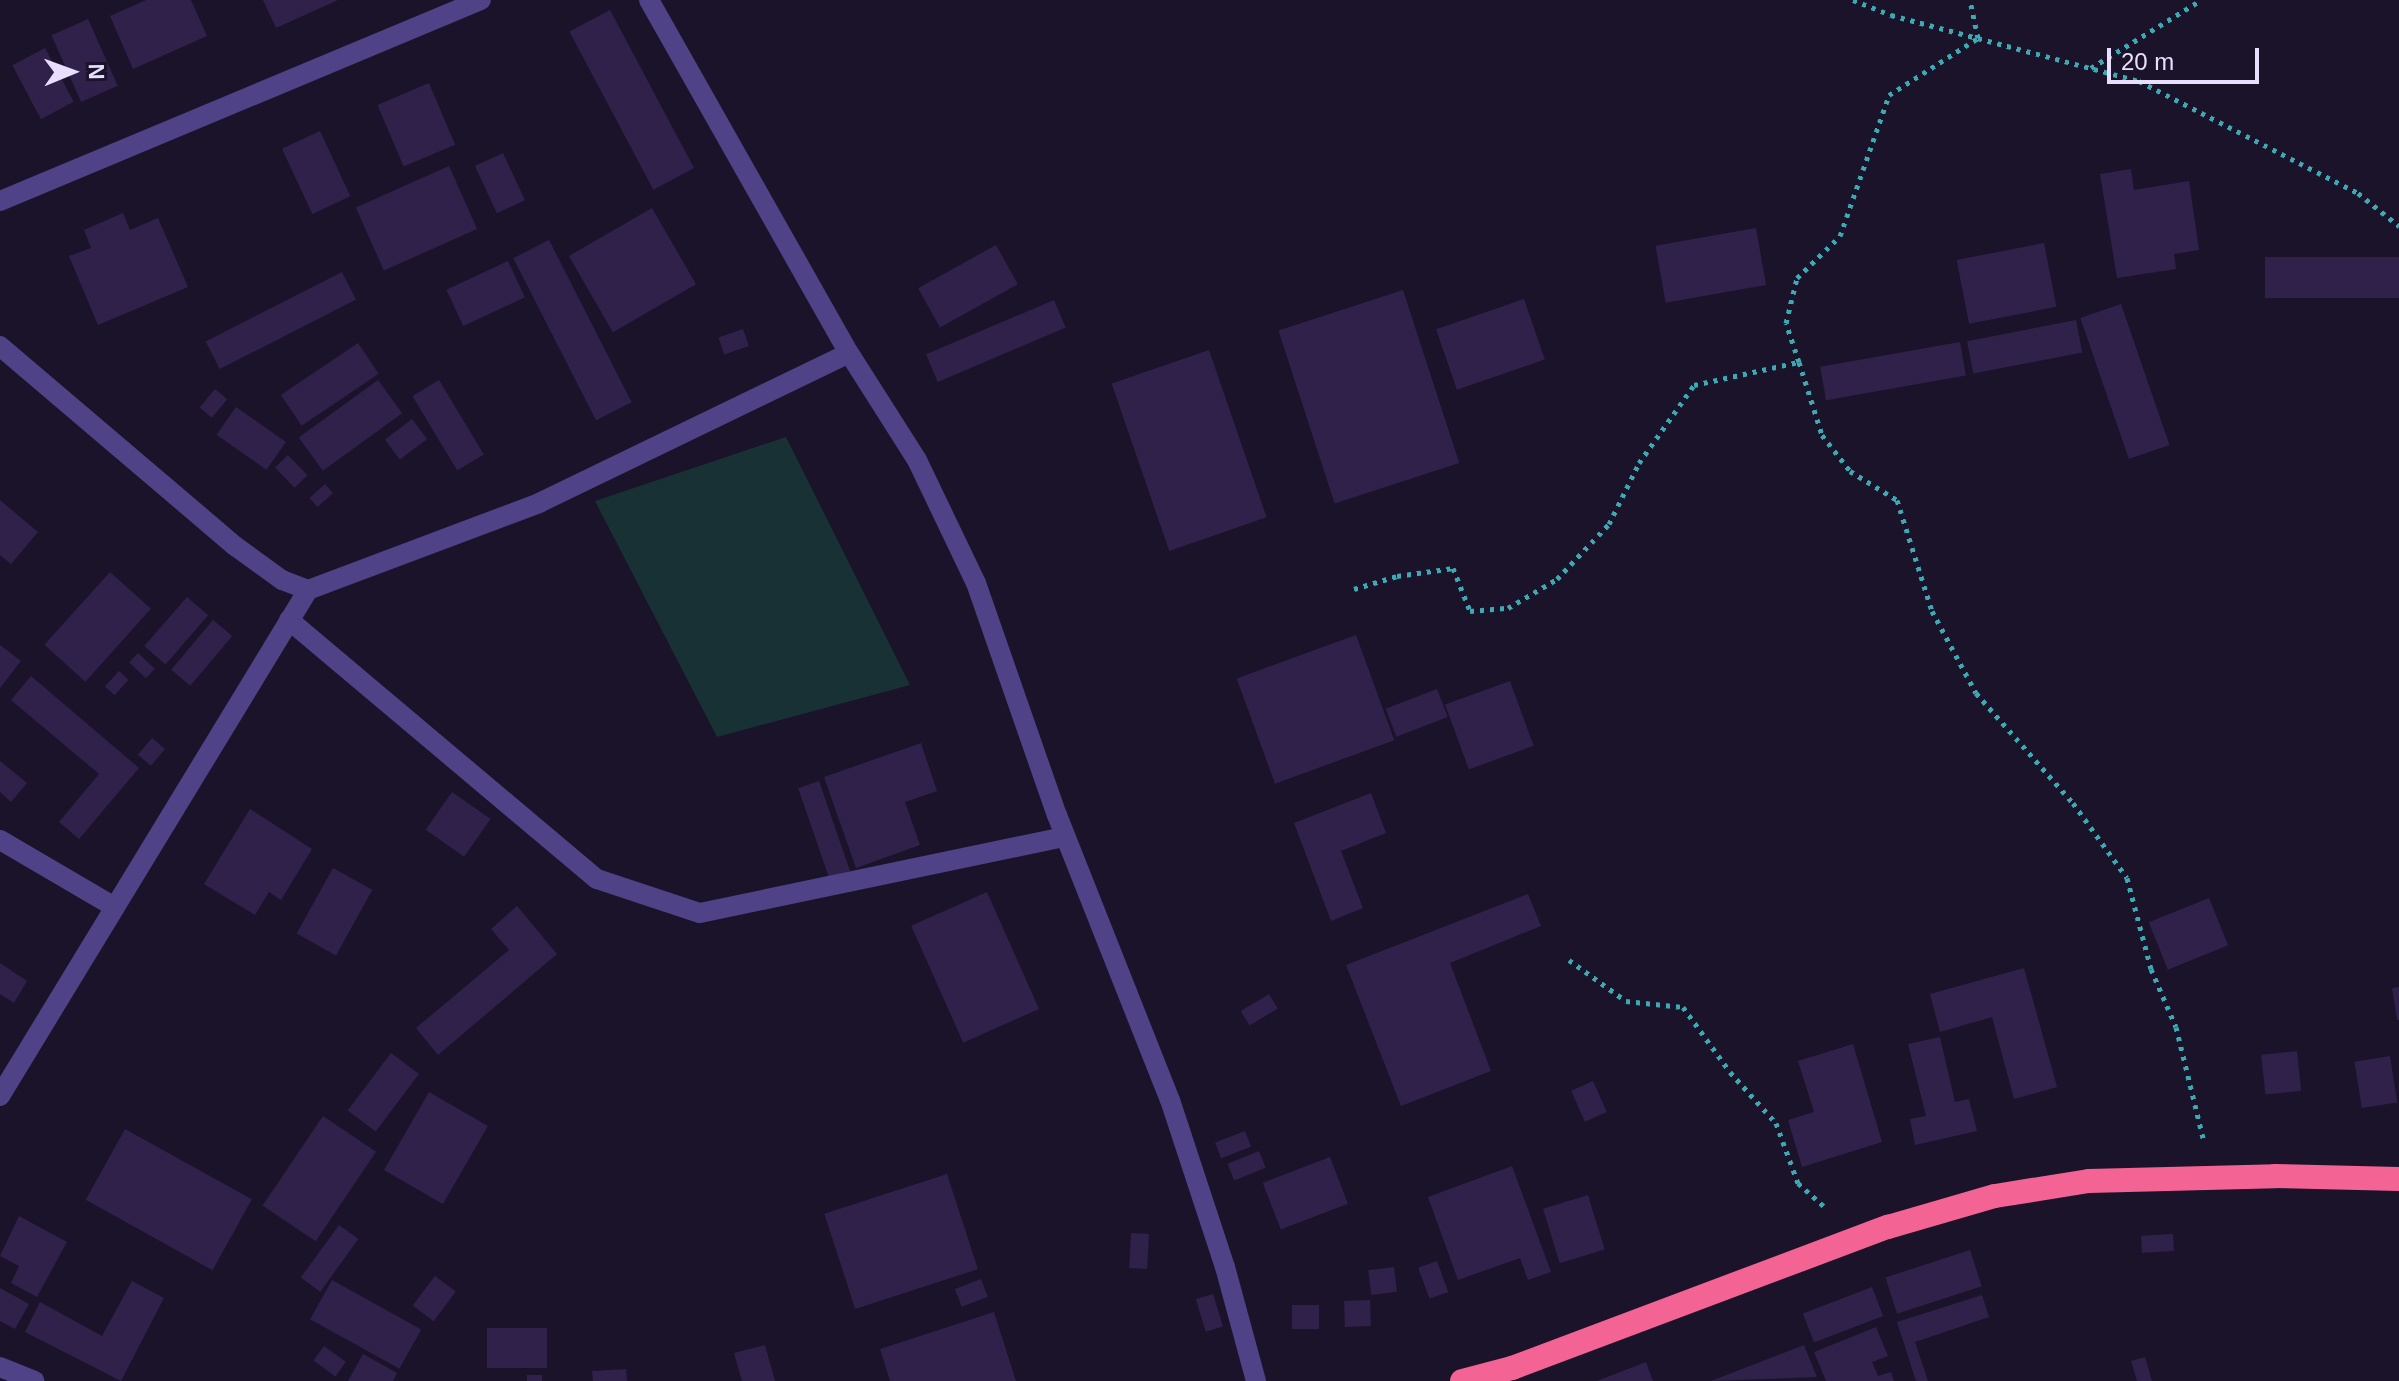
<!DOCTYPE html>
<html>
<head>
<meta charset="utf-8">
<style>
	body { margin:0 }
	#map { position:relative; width:2399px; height:1381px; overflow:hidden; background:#1b132a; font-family:Helvetica,sans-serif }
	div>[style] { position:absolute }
	.green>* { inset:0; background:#173134 }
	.building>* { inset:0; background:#2f214a; transform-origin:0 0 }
	.path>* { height:5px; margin-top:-2.5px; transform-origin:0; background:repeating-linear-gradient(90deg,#3baab5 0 4px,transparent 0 10px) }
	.minor>* { height:20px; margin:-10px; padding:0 10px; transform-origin:10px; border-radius:10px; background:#4f4286 }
	.highway>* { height:24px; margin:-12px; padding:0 12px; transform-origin:12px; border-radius:12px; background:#f36393 }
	span { translate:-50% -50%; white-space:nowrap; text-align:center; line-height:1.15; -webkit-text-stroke:8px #1b132a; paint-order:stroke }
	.north { position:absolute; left:32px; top:32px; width:80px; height:80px; -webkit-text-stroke:6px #1b132a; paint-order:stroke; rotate:89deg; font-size:22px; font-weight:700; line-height:32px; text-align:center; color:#e7dffd }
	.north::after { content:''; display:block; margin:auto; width:28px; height:36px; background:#e7dffd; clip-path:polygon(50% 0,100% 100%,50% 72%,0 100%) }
	.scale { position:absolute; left:2107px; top:48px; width:152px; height:36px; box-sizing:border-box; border:4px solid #e7dffd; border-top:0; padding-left:10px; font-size:24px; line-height:28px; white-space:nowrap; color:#e7dffd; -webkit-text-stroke:6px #1b132a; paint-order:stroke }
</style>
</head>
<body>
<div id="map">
	<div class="green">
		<div style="clip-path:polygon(786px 437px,910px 685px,717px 737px,595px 501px)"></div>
	</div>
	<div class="building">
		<div style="clip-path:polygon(146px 0,191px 0,207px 36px,133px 69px,110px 16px)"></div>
		<div style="clip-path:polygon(263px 0,338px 0,276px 28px)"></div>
		<div style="left:610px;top:10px;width:179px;height:46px;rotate:62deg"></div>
		<div style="left:88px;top:19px;width:73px;height:40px;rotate:66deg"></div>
		<div style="left:45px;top:48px;width:61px;height:37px;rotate:62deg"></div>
		<div style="left:429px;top:83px;width:67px;height:56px;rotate:67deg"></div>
		<div style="left:320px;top:131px;width:72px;height:42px;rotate:65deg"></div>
		<div style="left:503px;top:153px;width:52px;height:31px;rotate:65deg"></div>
		<div style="left:449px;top:166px;width:69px;height:102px;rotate:66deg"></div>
		<div style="clip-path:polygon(2131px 169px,2134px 190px,2189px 181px,2199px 250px,2174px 254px,2176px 269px,2117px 278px,2100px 174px)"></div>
		<div style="left:652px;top:208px;width:88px;height:96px;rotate:60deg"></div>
		<div style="clip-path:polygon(123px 213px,130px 230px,158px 218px,188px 287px,98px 325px,69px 256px,91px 248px,84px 230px)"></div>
		<div style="left:1756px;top:228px;width:58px;height:102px;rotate:80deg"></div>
		<div style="left:549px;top:240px;width:182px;height:40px;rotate:63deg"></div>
		<div style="left:2044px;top:243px;width:65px;height:89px;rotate:79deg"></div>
		<div style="left:996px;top:245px;width:45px;height:89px;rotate:61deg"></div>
		<div style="left:2399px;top:257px;width:41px;height:134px;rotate:90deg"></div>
		<div style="left:508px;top:261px;width:40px;height:68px;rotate:65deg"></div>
		<div style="left:342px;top:272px;width:31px;height:153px;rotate:63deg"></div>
		<div style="left:1403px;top:290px;width:182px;height:131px;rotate:72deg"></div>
		<div style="left:1524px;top:299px;width:64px;height:93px;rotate:71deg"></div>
		<div style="left:1054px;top:300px;width:30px;height:139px;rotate:67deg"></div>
		<div style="left:2121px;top:304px;width:149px;height:43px;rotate:71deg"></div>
		<div style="left:2076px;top:320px;width:33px;height:111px;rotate:79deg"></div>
		<div style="left:743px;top:329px;width:18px;height:26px;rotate:71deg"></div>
		<div style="left:1960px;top:342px;width:34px;height:142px;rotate:80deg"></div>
		<div style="left:358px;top:343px;width:37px;height:93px;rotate:56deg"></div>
		<div style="left:1209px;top:350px;width:177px;height:103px;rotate:71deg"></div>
		<div style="left:378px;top:380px;width:41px;height:98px;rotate:54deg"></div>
		<div style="left:439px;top:380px;width:87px;height:31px;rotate:59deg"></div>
		<div style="left:215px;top:389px;width:16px;height:24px;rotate:40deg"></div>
		<div style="left:236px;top:407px;width:61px;height:34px;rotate:35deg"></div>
		<div style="left:412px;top:419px;width:25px;height:34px;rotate:53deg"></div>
		<div style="left:288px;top:455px;width:28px;height:18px;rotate:46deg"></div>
		<div style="left:325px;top:484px;width:12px;height:21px;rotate:48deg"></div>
		<div style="clip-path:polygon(0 500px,38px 532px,11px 564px,0 555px)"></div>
		<div style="left:110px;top:572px;width:55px;height:98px;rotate:42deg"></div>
		<div style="left:187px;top:597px;width:28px;height:65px;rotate:41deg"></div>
		<div style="left:213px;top:620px;width:25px;height:65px;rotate:40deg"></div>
		<div style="left:1356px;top:635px;width:112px;height:127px;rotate:70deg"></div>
		<div style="clip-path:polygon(0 645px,21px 661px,0 688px)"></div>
		<div style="left:138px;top:653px;width:23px;height:13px;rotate:43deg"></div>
		<div style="left:119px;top:671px;width:13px;height:21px;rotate:42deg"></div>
		<div style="clip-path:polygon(31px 676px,139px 768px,79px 839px,59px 822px,99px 774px,11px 700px)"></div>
		<div style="left:1510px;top:681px;width:69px;height:69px;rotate:70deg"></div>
		<div style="left:1437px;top:689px;width:30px;height:55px;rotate:69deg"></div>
		<div style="left:152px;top:738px;width:17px;height:22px;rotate:40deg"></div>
		<div style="clip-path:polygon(921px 743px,937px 791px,905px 802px,920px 845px,856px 868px,824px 777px)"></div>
		<div style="clip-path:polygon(0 761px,27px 783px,11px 802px,0 792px)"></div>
		<div style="left:819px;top:781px;width:95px;height:22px;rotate:71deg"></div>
		<div style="left:452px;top:792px;width:47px;height:46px;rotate:35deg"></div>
		<div style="clip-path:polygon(1371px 793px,1386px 833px,1341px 851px,1363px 908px,1331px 921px,1294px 823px)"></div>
		<div style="clip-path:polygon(250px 809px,312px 849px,281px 900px,269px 892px,255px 915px,204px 884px)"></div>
		<div style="left:333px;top:868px;width:45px;height:75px;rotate:29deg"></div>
		<div style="left:987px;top:892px;width:128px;height:83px;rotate:66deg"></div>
		<div style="clip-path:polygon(1528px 894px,1541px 926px,1450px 963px,1491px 1071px,1401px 1106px,1346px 965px)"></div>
		<div style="left:2209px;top:898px;width:51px;height:65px;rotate:68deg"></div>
		<div style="clip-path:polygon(517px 906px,557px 954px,438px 1055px,416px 1028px,509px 950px,491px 929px)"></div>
		<div style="clip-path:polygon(0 963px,27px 981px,14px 1003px,0 994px)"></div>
		<div style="clip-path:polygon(2024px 968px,2057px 1087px,2014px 1099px,1992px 1017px,1940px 1032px,1930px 994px)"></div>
		<div style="clip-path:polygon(2399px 987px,2399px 1020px,2397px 1020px,2392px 988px)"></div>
		<div style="left:1269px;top:994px;width:17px;height:33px;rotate:59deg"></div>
		<div style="clip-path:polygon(1940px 1037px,1955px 1102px,1969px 1099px,1977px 1131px,1915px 1145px,1910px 1119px,1926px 1116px,1908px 1044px)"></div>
		<div style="clip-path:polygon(1853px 1044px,1882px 1142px,1802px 1167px,1788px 1120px,1814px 1112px,1798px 1061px)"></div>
		<div style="left:2297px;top:1051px;width:40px;height:36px;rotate:84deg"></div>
		<div style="left:391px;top:1053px;width:35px;height:72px;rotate:37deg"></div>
		<div style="left:2390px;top:1056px;width:47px;height:36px;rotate:81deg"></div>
		<div style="left:1593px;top:1081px;width:34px;height:24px;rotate:66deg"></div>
		<div style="left:429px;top:1092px;width:68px;height:90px;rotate:30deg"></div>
		<div style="left:323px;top:1116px;width:64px;height:108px;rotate:34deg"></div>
		<div style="left:125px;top:1129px;width:145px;height:81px;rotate:29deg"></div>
		<div style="left:1245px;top:1131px;width:17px;height:32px;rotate:69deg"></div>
		<div style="left:1259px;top:1151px;width:18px;height:34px;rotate:68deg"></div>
		<div style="left:1330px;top:1157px;width:50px;height:72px;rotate:69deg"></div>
		<div style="clip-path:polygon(1512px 1166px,1551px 1272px,1528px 1280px,1520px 1258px,1458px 1280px,1428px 1197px)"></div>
		<div style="left:947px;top:1174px;width:100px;height:129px;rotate:72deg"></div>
		<div style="left:1588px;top:1195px;width:57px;height:47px;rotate:73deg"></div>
		<div style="clip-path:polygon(19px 1216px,67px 1242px,37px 1297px,11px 1283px,19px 1266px,0 1256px)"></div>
		<div style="left:339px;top:1225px;width:24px;height:65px;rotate:36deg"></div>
		<div style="left:1131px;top:1233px;width:18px;height:35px;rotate:3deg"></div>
		<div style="left:2173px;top:1234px;width:17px;height:32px;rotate:87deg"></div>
		<div style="left:1970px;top:1250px;width:38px;height:89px;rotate:72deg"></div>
		<div style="left:1437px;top:1261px;width:33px;height:20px;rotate:70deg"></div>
		<div style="left:1394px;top:1267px;width:25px;height:26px;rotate:83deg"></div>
		<div style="left:435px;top:1276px;width:26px;height:37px;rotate:37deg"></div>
		<div style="left:981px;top:1279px;width:19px;height:28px;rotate:69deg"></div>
		<div style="left:332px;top:1280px;width:102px;height:45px;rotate:29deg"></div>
		<div style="clip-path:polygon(132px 1281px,164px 1298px,121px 1381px,25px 1332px,40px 1302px,102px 1336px)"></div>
		<div style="left:1872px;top:1287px;width:31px;height:74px;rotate:69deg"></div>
		<div style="clip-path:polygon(0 1288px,29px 1304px,15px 1329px,0 1321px)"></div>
		<div style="left:1213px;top:1294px;width:34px;height:18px;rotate:73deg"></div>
		<div style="clip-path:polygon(1982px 1295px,1989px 1317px,1915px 1342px,1928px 1381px,1916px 1381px,1897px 1322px)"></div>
		<div style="left:1370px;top:1300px;width:26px;height:26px;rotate:88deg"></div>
		<div style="left:1319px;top:1305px;width:24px;height:27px;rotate:90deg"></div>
		<div style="clip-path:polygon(994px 1312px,1016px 1381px,890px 1381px,880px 1349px)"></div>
		<div style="clip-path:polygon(1876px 1327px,1888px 1356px,1872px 1362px,1878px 1376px,1891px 1372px,1894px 1381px,1826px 1381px,1814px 1352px)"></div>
		<div style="left:487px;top:1328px;width:60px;height:40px"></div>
		<div style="clip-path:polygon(765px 1345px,775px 1381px,742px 1381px,734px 1353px)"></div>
		<div style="clip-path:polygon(1804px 1345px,1817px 1377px,1711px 1381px)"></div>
		<div style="left:324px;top:1346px;width:27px;height:18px;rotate:36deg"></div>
		<div style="clip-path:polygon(363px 1354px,397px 1373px,393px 1381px,348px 1381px)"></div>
		<div style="clip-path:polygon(2145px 1357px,2152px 1381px,2137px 1381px,2131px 1361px)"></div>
		<div style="clip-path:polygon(1646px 1362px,1653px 1381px,1597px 1381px)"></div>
		<div style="clip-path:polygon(626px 1369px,627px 1381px,593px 1381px,592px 1371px)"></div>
		<div style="left:527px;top:1375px;width:15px;height:6px"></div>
	</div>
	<div class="path">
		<div style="left:1853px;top:0;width:41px;rotate:21.5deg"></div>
		<div style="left:1891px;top:15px;width:257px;rotate:14.9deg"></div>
		<div style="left:2139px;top:81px;width:246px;rotate:27.1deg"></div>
		<div style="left:2358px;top:193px;width:53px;rotate:38.8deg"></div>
		<div style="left:2091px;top:68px;width:129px;rotate:-31.7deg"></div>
		<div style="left:1799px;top:362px;width:41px;rotate:-108.4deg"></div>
		<div style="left:1786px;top:323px;width:46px;rotate:-76.3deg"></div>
		<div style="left:1797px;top:278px;width:60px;rotate:-44.3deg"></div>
		<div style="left:1840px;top:236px;width:149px;rotate:-70.8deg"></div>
		<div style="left:1889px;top:95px;width:106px;rotate:-32.6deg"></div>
		<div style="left:1978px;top:38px;width:39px;rotate:-102deg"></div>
		<div style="left:1354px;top:589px;width:45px;rotate:-16.8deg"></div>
		<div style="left:1397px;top:576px;width:57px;rotate:-8.1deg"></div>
		<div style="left:1453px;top:568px;width:46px;rotate:68.4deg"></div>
		<div style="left:1470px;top:611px;width:38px;rotate:-5deg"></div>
		<div style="left:1508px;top:608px;width:57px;rotate:-30.6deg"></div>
		<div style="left:1557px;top:579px;width:76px;rotate:-46.6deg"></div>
		<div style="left:1609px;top:524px;width:68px;rotate:-63.8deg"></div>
		<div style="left:1639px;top:463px;width:95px;rotate:-54.8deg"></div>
		<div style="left:1694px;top:385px;width:107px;rotate:-12.4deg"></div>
		<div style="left:1799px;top:362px;width:77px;rotate:72.5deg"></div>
		<div style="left:1822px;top:435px;width:46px;rotate:52.1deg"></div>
		<div style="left:1850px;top:471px;width:55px;rotate:31.7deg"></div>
		<div style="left:1897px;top:500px;width:116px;rotate:72.5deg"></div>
		<div style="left:1932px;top:611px;width:93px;rotate:61.8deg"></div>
		<div style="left:1976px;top:693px;width:147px;rotate:48.6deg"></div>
		<div style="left:2073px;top:803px;width:92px;rotate:54.2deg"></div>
		<div style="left:2127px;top:878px;width:94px;rotate:75.2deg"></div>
		<div style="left:2151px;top:969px;width:63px;rotate:66.7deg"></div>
		<div style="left:2176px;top:1027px;width:118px;rotate:76.3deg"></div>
		<div style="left:1569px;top:960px;width:70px;rotate:35.7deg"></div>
		<div style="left:1626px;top:1001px;width:57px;rotate:6deg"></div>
		<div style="left:1683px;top:1007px;width:80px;rotate:54.1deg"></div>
		<div style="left:1730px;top:1072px;width:69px;rotate:48deg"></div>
		<div style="left:1776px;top:1123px;width:64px;rotate:69.9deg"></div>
		<div style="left:1798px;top:1183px;width:38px;rotate:42deg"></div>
	</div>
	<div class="minor">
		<div style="left:649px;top:0;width:406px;rotate:60.5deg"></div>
		<div style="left:849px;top:353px;width:127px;rotate:57.6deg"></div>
		<div style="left:917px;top:460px;width:136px;rotate:64.4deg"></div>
		<div style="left:976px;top:583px;width:246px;rotate:70.8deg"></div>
		<div style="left:1057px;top:815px;width:307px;rotate:68.4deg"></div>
		<div style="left:1170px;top:1100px;width:176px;rotate:71.8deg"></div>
		<div style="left:1225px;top:1267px;width:118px;rotate:74.8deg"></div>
		<div style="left:0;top:201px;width:521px;rotate:-22.68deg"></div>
		<div style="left:0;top:346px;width:309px;rotate:40.4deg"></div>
		<div style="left:235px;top:546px;width:58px;rotate:35.9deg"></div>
		<div style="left:282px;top:580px;width:28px;rotate:21deg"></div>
		<div style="left:308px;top:590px;width:247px;rotate:-20.6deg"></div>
		<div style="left:539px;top:503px;width:344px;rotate:-25.8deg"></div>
		<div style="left:289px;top:620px;width:402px;rotate:40.1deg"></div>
		<div style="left:597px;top:879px;width:108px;rotate:18.3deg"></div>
		<div style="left:700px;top:913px;width:373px;rotate:-11.8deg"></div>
		<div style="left:0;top:840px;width:131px;rotate:30.3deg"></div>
		<div style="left:0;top:1096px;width:592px;rotate:-58.67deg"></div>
		<div style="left:0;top:1367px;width:37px;rotate:22deg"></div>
	</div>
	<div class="highway">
		<div style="left:1462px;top:1381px;width:52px;rotate:-14.6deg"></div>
		<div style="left:1512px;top:1368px;width:402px;rotate:-20.6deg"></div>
		<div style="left:1888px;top:1227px;width:111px;rotate:-16.2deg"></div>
		<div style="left:1995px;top:1196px;width:95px;rotate:-9.1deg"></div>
		<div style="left:2089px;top:1181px;width:186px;rotate:-1.5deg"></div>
		<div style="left:2275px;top:1176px;width:124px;rotate:1.4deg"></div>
	</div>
	<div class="north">N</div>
	<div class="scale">20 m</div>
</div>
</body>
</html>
